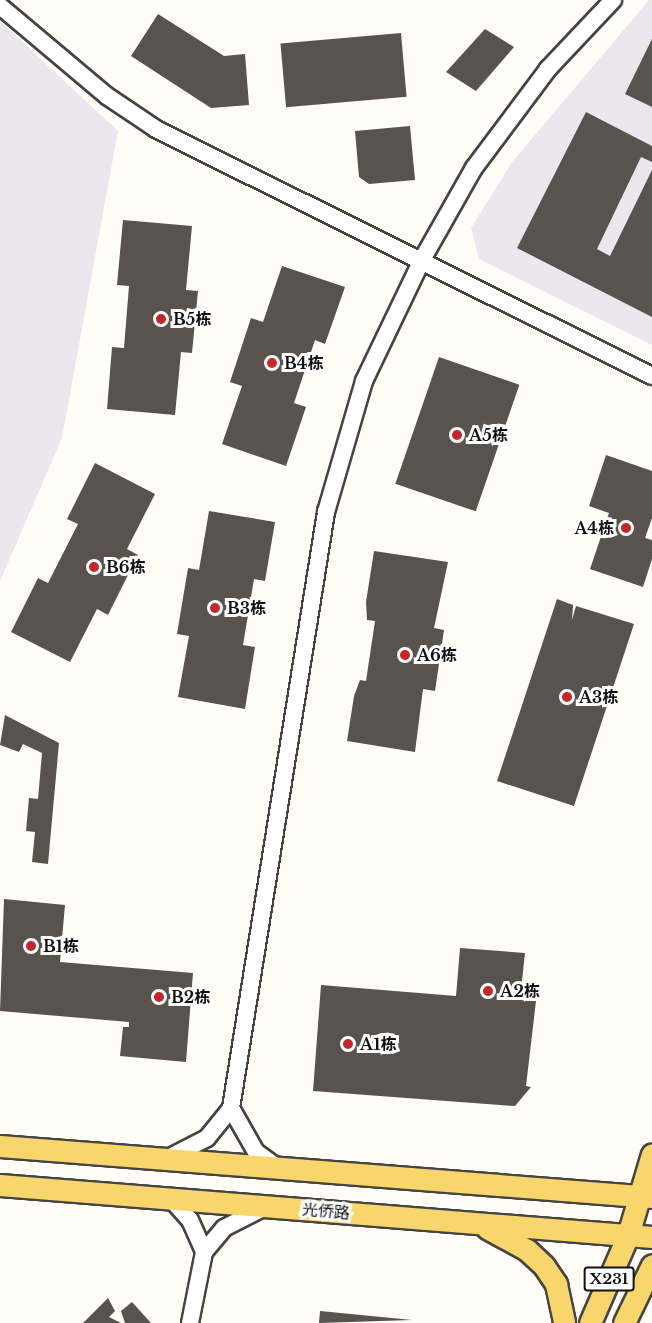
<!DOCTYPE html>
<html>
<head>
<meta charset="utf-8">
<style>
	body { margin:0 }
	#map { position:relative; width:652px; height:1323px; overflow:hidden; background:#fffdf5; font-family:"Libre Baskerville","Noto Sans SC",serif }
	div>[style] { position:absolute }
	.industrial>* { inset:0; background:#eee6ef }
	.building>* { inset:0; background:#5a524d; transform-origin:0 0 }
	.roads { filter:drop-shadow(2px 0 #444) drop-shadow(-2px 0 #444) drop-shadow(0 2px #444) drop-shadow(0 -2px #444) }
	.minor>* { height:16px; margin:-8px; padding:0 8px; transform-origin:8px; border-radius:8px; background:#fff }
	.major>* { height:21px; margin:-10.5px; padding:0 10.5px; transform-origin:10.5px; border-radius:10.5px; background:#f9d66b }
	.dots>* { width:16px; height:16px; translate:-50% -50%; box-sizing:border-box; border:3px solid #fff; border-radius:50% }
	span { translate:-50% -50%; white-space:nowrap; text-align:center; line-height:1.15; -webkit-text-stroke:6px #fff; paint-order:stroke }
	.shield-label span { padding:2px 4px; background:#fff; border:2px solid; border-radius:4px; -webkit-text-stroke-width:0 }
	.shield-label { font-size:15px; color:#111; font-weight:700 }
	.poi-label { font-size:16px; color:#111; font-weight:700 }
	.left { translate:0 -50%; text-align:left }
	.right { translate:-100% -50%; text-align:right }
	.street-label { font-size:16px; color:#111 }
</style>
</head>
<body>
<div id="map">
	<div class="industrial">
		<div style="clip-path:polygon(649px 0,652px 0,652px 345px,479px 259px,471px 228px,512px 162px)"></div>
		<div style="clip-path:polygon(0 21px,118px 131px,62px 438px,0 581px)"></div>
	</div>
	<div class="building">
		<div style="clip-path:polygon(158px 14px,224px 56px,245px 54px,249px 105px,211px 108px,131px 56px)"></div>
		<div style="clip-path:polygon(485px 29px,514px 47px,476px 91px,446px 72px)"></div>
		<div style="left:401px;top:33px;width:64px;height:121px;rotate:85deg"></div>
		<div style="clip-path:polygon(652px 39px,652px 107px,625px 94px)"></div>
		<div style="clip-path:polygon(586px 112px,652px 146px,652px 162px,641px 157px,597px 249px,610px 256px,652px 170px,652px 317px,517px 248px)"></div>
		<div style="clip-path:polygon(410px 126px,415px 180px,369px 184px,359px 177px,355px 131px)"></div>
		<div style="clip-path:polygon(123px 220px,192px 226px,186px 290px,198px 291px,192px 353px,181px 352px,175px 415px,107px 409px,112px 347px,124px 348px,129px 286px,117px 285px)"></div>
		<div style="clip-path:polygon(282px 266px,345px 287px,325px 344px,315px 340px,294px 403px,306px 407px,286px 466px,222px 444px,242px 386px,230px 382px,251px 318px,263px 322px)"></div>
		<div style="left:439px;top:357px;width:85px;height:134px;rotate:19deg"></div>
		<div style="clip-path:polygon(606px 455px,652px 471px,652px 518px,645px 538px,652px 540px,652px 559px,643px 587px,590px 569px,609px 513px,589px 506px)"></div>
		<div style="clip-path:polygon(95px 463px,155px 494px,127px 549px,138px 555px,108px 615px,97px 609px,70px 662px,11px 632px,38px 578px,48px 583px,78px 524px,67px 519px)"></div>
		<div style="clip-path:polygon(209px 511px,275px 522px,265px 581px,254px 579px,243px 645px,255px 647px,245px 709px,178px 697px,189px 636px,177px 634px,188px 568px,199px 570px)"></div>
		<div style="clip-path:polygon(374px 551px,448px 562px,434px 628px,444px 630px,435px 691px,423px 689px,415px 752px,347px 741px,354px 696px,360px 680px,366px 681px,375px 621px,367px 620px,366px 602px)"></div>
		<div style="clip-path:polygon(557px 599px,573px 605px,572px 620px,576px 606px,634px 624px,574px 806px,497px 781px)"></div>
		<div style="clip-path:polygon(5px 715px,59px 743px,48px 864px,32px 862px,35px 832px,26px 831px,29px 798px,38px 799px,42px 753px,23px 744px,19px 752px,0 745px)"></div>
		<div style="clip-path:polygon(4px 899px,65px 905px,60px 962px,193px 973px,186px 1062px,120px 1056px,123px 1027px,129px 1027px,129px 1022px,0 1011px)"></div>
		<div style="clip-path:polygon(460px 948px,525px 953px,520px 1000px,536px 1001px,526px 1086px,531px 1087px,515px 1106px,313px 1091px,321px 985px,456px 996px)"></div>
		<div style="clip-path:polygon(108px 1298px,115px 1311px,109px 1317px,121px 1323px,83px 1323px)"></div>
		<div style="clip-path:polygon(132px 1302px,151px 1323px,125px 1323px,121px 1311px)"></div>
		<div style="clip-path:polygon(320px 1311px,412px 1320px,319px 1323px)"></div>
	</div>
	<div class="roads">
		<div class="minor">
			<div style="left:0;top:6px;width:140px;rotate:40.1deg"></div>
			<div style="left:107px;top:96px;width:59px;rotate:34deg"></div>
			<div style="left:156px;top:129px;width:554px;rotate:26.47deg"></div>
			<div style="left:231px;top:1108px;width:51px;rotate:60.4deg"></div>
			<div style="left:256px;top:1152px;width:29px;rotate:36deg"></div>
			<div style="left:166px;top:1159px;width:46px;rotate:-27.1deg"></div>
			<div style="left:207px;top:1138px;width:38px;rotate:-51deg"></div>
			<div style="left:231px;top:1108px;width:604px;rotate:-80.94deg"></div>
			<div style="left:326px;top:512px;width:136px;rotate:-73.8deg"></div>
			<div style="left:364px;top:381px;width:136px;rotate:-64.4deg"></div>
			<div style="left:423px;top:258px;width:103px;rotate:-60.5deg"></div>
			<div style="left:474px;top:168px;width:124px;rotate:-53.2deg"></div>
			<div style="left:548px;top:69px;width:95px;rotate:-46.7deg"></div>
			<div style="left:171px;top:1199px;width:28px;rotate:48deg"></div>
			<div style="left:190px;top:1220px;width:35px;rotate:66deg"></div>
			<div style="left:204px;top:1252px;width:31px;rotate:-50deg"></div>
			<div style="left:224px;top:1228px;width:48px;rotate:-27.1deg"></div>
			<div style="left:190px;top:1323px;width:72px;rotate:-78.8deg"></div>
		</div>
		<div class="major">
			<div style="left:0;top:1146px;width:654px;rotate:4.47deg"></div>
			<div style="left:0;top:1185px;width:654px;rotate:4.56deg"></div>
			<div style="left:487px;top:1228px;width:46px;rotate:28.8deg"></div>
			<div style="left:527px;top:1250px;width:23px;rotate:43deg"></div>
			<div style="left:544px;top:1266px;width:22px;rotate:56deg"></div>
			<div style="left:556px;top:1284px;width:40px;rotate:78deg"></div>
			<div style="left:590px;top:1323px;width:96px;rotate:-66.6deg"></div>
			<div style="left:628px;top:1235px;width:84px;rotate:-73.5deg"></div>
			<div style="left:624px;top:1323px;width:64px;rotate:-64.2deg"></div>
		</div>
	</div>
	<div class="dots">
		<div style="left:161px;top:319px;background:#c4262e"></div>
		<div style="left:272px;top:363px;background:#c4262e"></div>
		<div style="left:457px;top:435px;background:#c4262e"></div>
		<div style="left:626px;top:528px;background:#c4262e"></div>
		<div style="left:94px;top:567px;background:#c4262e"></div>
		<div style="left:215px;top:608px;background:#c4262e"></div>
		<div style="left:405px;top:655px;background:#c4262e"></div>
		<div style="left:567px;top:697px;background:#c4262e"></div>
		<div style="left:31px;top:946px;background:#c4262e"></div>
		<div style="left:488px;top:991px;background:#c4262e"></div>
		<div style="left:159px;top:997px;background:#c4262e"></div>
		<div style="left:348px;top:1044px;background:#c4262e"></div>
	</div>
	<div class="shield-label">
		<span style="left:609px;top:1279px">X231</span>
	</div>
	<div class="poi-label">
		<span class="left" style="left:173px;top:319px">B5栋</span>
		<span class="left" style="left:284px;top:363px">B4栋</span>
		<span class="left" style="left:469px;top:435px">A5栋</span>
		<span class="right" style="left:614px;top:528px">A4栋</span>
		<span class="left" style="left:106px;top:567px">B6栋</span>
		<span class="left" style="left:227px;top:608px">B3栋</span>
		<span class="left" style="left:417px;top:655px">A6栋</span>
		<span class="left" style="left:579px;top:697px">A3栋</span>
		<span class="left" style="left:43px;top:946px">B1栋</span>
		<span class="left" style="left:500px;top:991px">A2栋</span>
		<span class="left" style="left:171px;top:997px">B2栋</span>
		<span class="left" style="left:360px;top:1044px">A1栋</span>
	</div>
	<div class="street-label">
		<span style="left:326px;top:1211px;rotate:5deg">光侨路</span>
	</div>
</div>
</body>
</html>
